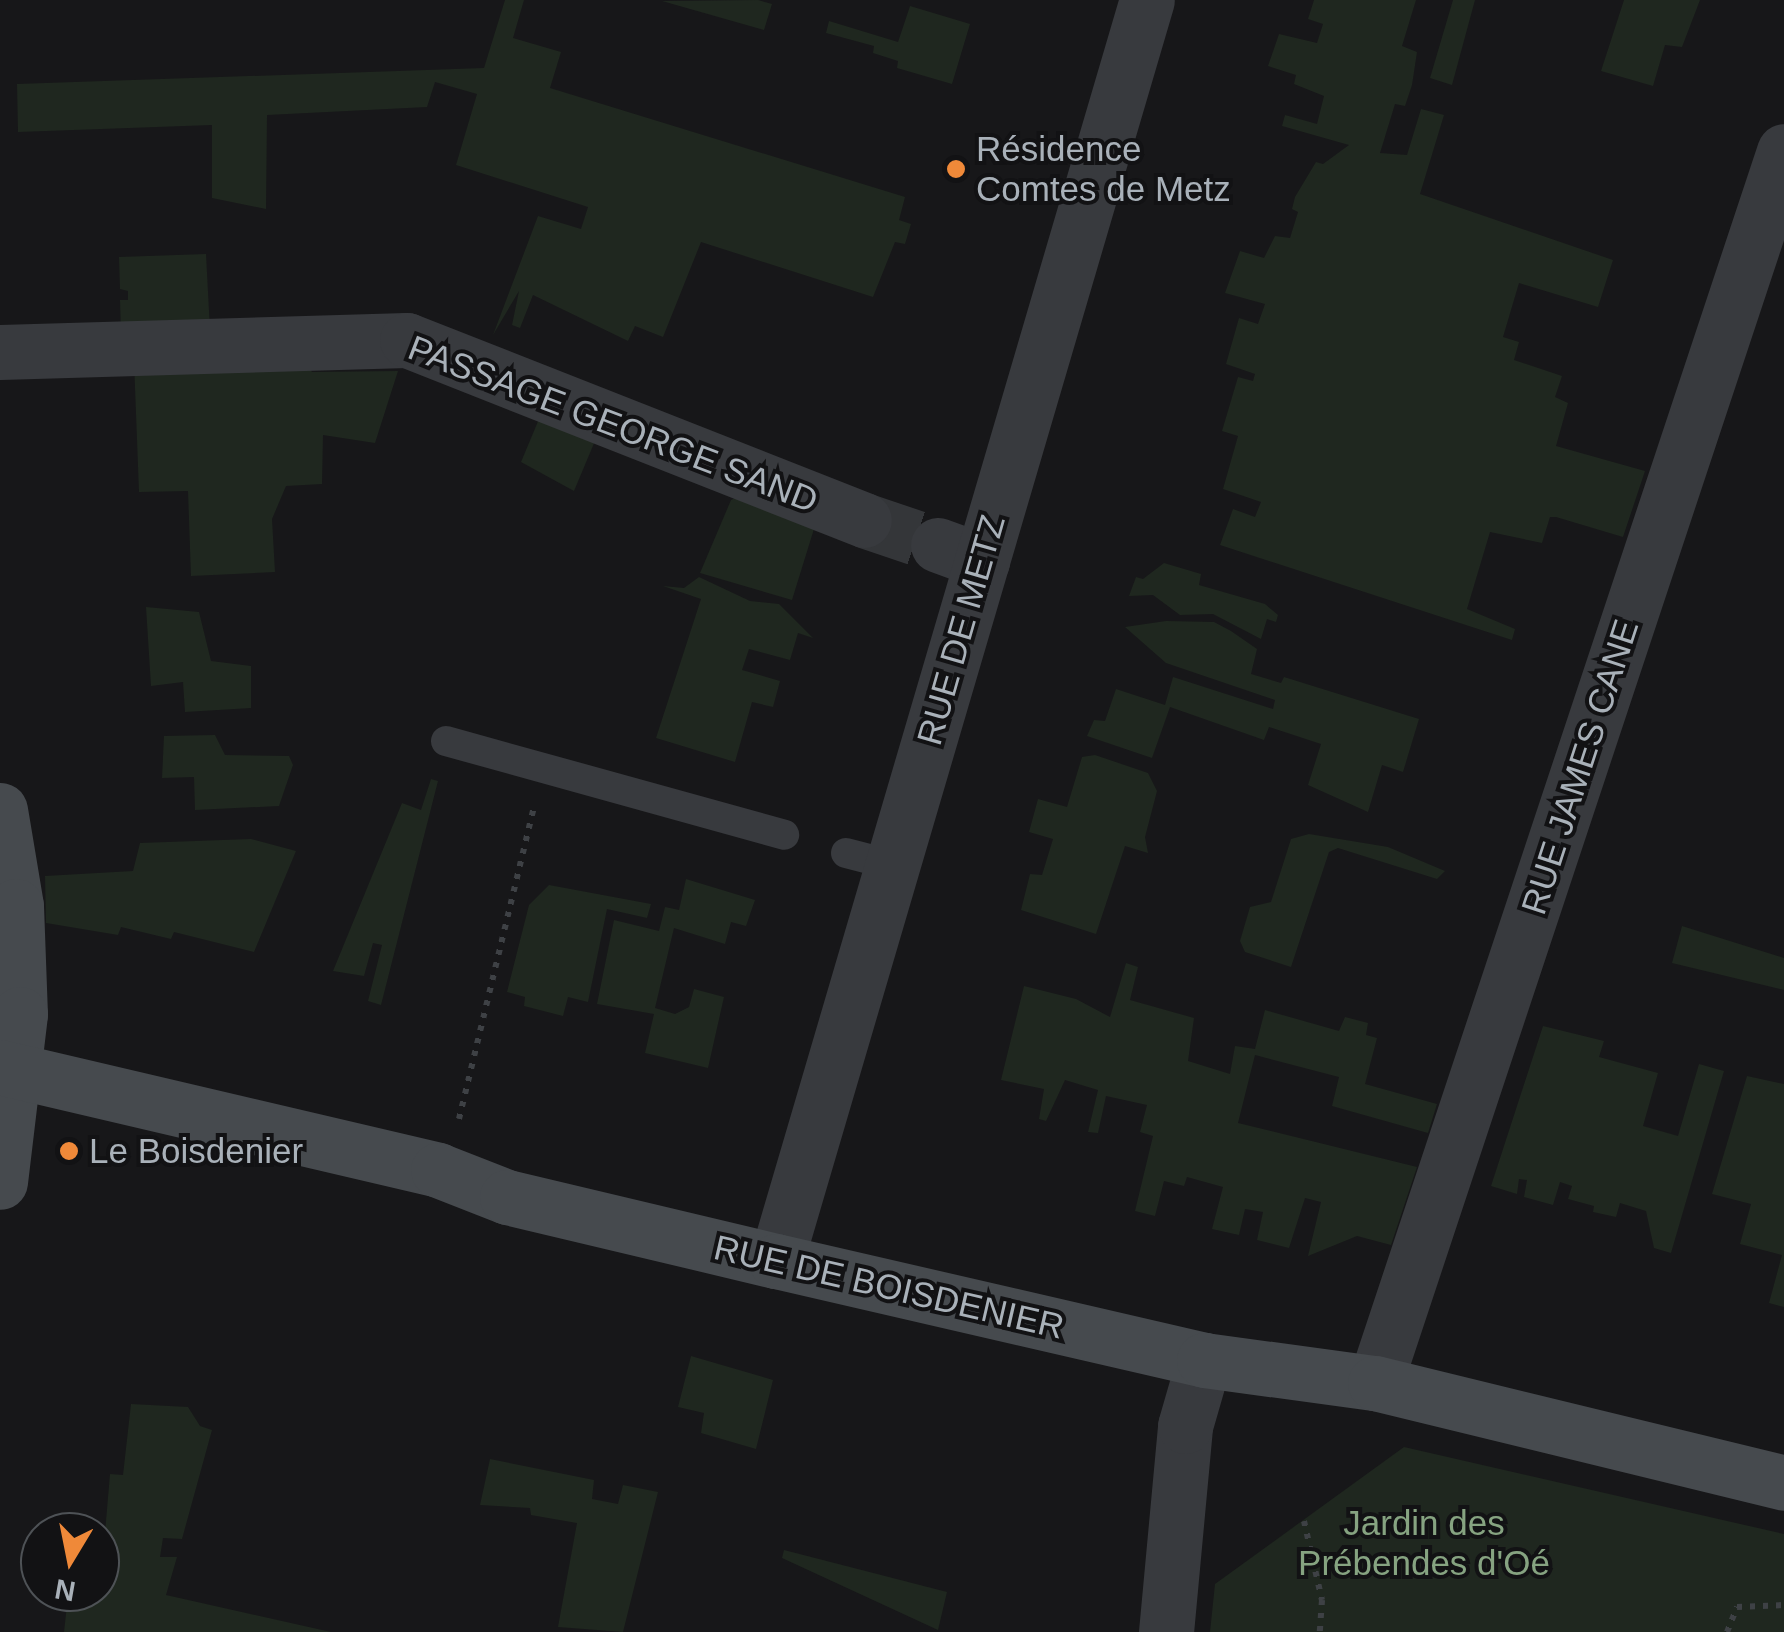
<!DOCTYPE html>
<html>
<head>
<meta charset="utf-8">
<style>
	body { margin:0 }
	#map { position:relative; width:1784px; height:1632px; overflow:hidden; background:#171719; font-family:Arial,sans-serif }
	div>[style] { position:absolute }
	.green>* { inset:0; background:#1f271f }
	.street-tunnel>* { height:55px; margin-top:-27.5px; transform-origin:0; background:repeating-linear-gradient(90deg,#343639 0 55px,transparent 0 83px) }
	.path>* { height:6px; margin-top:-3px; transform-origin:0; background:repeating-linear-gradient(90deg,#3e4145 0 5px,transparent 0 13px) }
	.lane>* { height:30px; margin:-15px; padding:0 15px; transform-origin:15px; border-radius:15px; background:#383a3e }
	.street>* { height:55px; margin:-27.5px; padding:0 27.5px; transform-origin:27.5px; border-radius:27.5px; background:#383a3e }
	.secondary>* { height:55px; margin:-27.5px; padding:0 27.5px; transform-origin:27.5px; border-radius:27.5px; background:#464a4e }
	.dots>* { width:28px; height:28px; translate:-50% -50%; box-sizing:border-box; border:5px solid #121214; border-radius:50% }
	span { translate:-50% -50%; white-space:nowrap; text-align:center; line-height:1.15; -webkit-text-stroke:8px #121214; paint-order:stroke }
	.poi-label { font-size:35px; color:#a9b1b9 }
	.left { translate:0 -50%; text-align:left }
	.street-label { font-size:35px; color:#a9b1b9 }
	.park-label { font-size:35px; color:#86a381 }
	.north { position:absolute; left:20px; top:1512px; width:100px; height:100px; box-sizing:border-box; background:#121214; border:2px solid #4e5256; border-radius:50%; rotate:190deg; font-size:28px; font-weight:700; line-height:40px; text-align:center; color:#a9b1b9 }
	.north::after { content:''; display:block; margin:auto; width:35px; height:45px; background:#ef8939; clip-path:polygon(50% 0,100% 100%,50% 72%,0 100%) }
</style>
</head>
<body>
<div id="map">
	<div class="green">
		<div style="clip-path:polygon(505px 0,524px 0,513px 38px,561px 52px,550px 88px,905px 197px,899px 220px,911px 224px,905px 244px,895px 242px,873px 297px,701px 242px,663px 337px,635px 326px,628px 341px,533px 295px,520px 328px,512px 325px,519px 291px,493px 335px,538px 216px,581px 229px,588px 207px,456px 165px,477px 94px,435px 82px,427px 107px,267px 115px,266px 209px,212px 198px,212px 125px,18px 132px,17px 84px,484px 68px)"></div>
		<div style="clip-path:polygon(758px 0,772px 4px,764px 30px,662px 1px)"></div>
		<div style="clip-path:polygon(1314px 0,1416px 0,1402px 46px,1417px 52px,1412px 85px,1405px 106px,1395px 104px,1380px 153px,1407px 155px,1421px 109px,1444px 115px,1420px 194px,1613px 260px,1598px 307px,1519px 283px,1503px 337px,1519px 342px,1514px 360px,1562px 376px,1555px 397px,1568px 403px,1556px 446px,1645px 471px,1623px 537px,1556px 517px,1550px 517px,1542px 543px,1490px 532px,1467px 609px,1515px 629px,1512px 640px,1220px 545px,1233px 509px,1255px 517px,1261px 502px,1223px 489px,1238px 436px,1222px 431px,1238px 377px,1253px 381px,1255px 374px,1226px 364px,1239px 318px,1258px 324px,1265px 304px,1225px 293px,1240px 251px,1264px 258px,1275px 236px,1290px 238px,1298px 212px,1292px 209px,1295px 197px,1316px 162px,1323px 164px,1349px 145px,1282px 126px,1285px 115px,1317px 124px,1324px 96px,1294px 84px,1296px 75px,1268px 66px,1279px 34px,1317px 43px,1323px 24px,1308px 19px)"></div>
		<div style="clip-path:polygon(1453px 0,1475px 0,1452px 85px,1430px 78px)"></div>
		<div style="clip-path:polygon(1624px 0,1700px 0,1682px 47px,1665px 45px,1653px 86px,1601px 71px)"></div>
		<div style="clip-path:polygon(910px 6px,970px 24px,952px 84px,897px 68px,898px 61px,873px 53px,874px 46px,826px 33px,829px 21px,898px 42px)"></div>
		<div style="clip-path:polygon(206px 254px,210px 330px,121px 334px,120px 300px,128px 300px,128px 291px,120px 289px,119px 257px)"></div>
		<div style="clip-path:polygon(300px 355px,312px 372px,398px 371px,375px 443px,323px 435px,322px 484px,286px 486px,272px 519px,275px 572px,191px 576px,188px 491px,139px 492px,134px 361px)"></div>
		<div style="clip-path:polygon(544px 407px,595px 441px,574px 491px,521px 462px)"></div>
		<div style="clip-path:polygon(751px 490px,818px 516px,792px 600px,700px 573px,731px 500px)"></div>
		<div style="clip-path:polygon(1164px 563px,1201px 574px,1199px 585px,1265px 604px,1278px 615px,1276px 622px,1267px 619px,1261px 639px,1213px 614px,1180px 615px,1153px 595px,1129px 596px,1136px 577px,1143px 579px)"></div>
		<div style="clip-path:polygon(699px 577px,750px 601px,779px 604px,813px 638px,798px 633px,790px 660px,749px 649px,742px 670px,780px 681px,773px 707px,752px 702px,735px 762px,656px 738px,701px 599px,663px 586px,684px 588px)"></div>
		<div style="clip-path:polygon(146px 607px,199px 612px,211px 661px,251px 666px,251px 708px,185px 712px,183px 682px,151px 686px)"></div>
		<div style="clip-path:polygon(1166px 621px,1214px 622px,1231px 631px,1257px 649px,1251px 674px,1281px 683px,1284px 677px,1419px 719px,1403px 772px,1382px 765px,1368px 812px,1308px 785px,1321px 744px,1269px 727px,1264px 740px,1170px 707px,1152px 758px,1087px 736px,1094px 720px,1105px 721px,1116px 689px,1165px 705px,1173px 677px,1273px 709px,1275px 700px,1166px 663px,1125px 627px)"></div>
		<div style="clip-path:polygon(215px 735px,225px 755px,289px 756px,293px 765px,279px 806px,195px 810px,194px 777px,162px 778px,164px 736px)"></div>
		<div style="clip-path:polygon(1095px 755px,1148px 773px,1157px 791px,1145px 837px,1148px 853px,1125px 846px,1096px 934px,1021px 910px,1030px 874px,1042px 875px,1053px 839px,1029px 832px,1038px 799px,1067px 807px,1082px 757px)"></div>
		<div style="clip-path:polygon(431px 779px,438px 781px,381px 1005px,368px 1001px,382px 945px,373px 943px,364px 976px,333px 971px,402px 803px,421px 810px)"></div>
		<div style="clip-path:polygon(1309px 834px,1388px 847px,1445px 871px,1437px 879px,1338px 848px,1329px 852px,1291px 967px,1245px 952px,1240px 941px,1250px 907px,1271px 902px,1291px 839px)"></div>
		<div style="clip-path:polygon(251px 839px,296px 851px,254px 952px,174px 932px,171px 939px,121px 927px,118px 935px,46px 923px,45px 876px,133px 871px,140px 843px)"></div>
		<div style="clip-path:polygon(686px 879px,755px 900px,746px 926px,731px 922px,725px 944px,674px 928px,655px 1008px,675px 1014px,689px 1007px,694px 989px,724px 997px,708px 1068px,645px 1053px,654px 1014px,597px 1004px,614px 920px,659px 931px,665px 907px,679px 910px)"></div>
		<div style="clip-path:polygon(549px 885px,651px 904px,647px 918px,607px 909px,588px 1002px,568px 997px,563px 1016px,524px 1006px,525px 997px,507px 992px,529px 905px)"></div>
		<div style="clip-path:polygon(1682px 926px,1784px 958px,1784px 990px,1672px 963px)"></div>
		<div style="clip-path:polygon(1126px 963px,1138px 967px,1130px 1000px,1194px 1018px,1188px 1061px,1230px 1074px,1235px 1046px,1255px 1049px,1265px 1010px,1339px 1031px,1345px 1017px,1368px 1023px,1366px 1035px,1377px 1038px,1365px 1084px,1437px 1104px,1428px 1133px,1332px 1106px,1339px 1077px,1255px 1055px,1238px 1123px,1417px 1167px,1391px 1245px,1357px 1236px,1308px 1256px,1321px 1202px,1305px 1198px,1289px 1248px,1257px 1240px,1263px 1212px,1245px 1209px,1239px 1235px,1212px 1229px,1223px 1187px,1187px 1177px,1184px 1186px,1164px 1181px,1155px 1216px,1135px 1211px,1153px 1136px,1140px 1132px,1147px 1105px,1106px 1096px,1098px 1133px,1088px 1132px,1098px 1090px,1065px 1080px,1046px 1121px,1039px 1119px,1044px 1089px,1001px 1080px,1024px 986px,1076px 999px,1110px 1017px)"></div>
		<div style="clip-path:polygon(1543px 1026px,1604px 1041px,1599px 1057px,1658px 1073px,1643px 1126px,1678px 1136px,1699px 1064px,1724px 1071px,1671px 1253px,1654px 1248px,1646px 1211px,1620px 1203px,1616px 1217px,1593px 1212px,1594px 1206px,1568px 1199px,1572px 1186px,1560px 1182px,1553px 1205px,1524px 1197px,1527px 1180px,1519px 1179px,1517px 1194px,1491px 1186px)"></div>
		<div style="clip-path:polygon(1747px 1076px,1784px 1084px,1784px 1307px,1769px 1303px,1782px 1255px,1740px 1244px,1751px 1204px,1712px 1194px)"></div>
		<div style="clip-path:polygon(691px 1356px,773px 1380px,756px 1449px,701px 1433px,704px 1413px,678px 1407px)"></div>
		<div style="clip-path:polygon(131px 1404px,188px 1407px,200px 1426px,212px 1430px,182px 1539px,163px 1538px,160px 1557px,177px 1557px,166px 1595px,331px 1632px,64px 1632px,67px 1605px,83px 1606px,85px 1592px,100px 1592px,110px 1474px,123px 1475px)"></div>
		<div style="clip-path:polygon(1404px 1447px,1784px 1534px,1784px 1632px,1210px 1632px,1215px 1584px)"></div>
		<div style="clip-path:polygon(490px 1459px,594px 1480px,592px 1499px,618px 1504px,623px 1485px,658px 1492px,623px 1632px,558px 1627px,577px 1523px,531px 1515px,530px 1508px,480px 1505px)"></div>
		<div style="clip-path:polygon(784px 1550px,947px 1592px,938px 1630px,782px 1558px)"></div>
	</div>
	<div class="street-tunnel">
		<div style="left:864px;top:520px;width:78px;rotate:18.7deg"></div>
	</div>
	<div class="path">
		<div style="left:459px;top:1119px;width:318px;rotate:-76.5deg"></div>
		<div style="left:1304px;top:1521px;width:81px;rotate:77.2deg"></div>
		<div style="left:1322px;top:1600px;width:32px;rotate:94deg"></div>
		<div style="left:1727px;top:1632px;width:27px;rotate:-68deg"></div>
		<div style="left:1737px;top:1607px;width:47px;rotate:-2.4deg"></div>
	</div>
	<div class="lane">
		<div style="left:446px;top:741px;width:351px;rotate:15.5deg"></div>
		<div style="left:846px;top:853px;width:48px;rotate:14.6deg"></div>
	</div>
	<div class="street">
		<div style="left:0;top:352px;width:407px;rotate:-1.7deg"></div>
		<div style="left:407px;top:340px;width:491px;rotate:21.5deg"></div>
		<div style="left:938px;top:545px;width:47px;rotate:20deg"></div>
		<div style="left:776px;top:1261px;width:1314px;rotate:-73.61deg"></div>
		<div style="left:1375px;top:1383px;width:1298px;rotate:-71.63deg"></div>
		<div style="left:1166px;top:1632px;width:207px;rotate:-84.7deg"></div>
		<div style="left:1185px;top:1426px;width:69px;rotate:-73.9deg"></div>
	</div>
	<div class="secondary">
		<div style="left:0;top:810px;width:97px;rotate:80.5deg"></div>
		<div style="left:16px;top:906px;width:108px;rotate:87.9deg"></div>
		<div style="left:20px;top:1014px;width:169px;rotate:96.8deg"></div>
		<div style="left:0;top:1067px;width:450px;rotate:13.2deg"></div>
		<div style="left:438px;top:1170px;width:74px;rotate:21.4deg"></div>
		<div style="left:507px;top:1197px;width:277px;rotate:13.4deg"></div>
		<div style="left:776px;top:1261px;width:439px;rotate:13deg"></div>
		<div style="left:1204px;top:1360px;width:173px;rotate:7.7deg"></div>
		<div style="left:1375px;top:1383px;width:421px;rotate:13.7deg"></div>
	</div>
	<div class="dots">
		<div style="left:956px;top:169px;background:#ef8939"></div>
		<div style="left:69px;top:1151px;background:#ef8939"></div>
	</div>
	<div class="poi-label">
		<span class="left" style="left:976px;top:169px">Résidence<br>Comtes de Metz</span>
		<span class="left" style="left:89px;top:1151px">Le Boisdenier</span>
	</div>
	<div class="street-label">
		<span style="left:613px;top:424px;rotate:21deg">PASSAGE GEORGE SAND</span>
		<span style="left:961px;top:630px;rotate:-74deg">RUE DE METZ</span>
		<span style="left:1580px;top:767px;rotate:-72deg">RUE JAMES CANE</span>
		<span style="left:889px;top:1287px;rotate:13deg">RUE DE BOISDENIER</span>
	</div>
	<div class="park-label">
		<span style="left:1424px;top:1543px">Jardin des<br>Prébendes d'Oé</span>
	</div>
	<div class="north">N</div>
</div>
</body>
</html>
